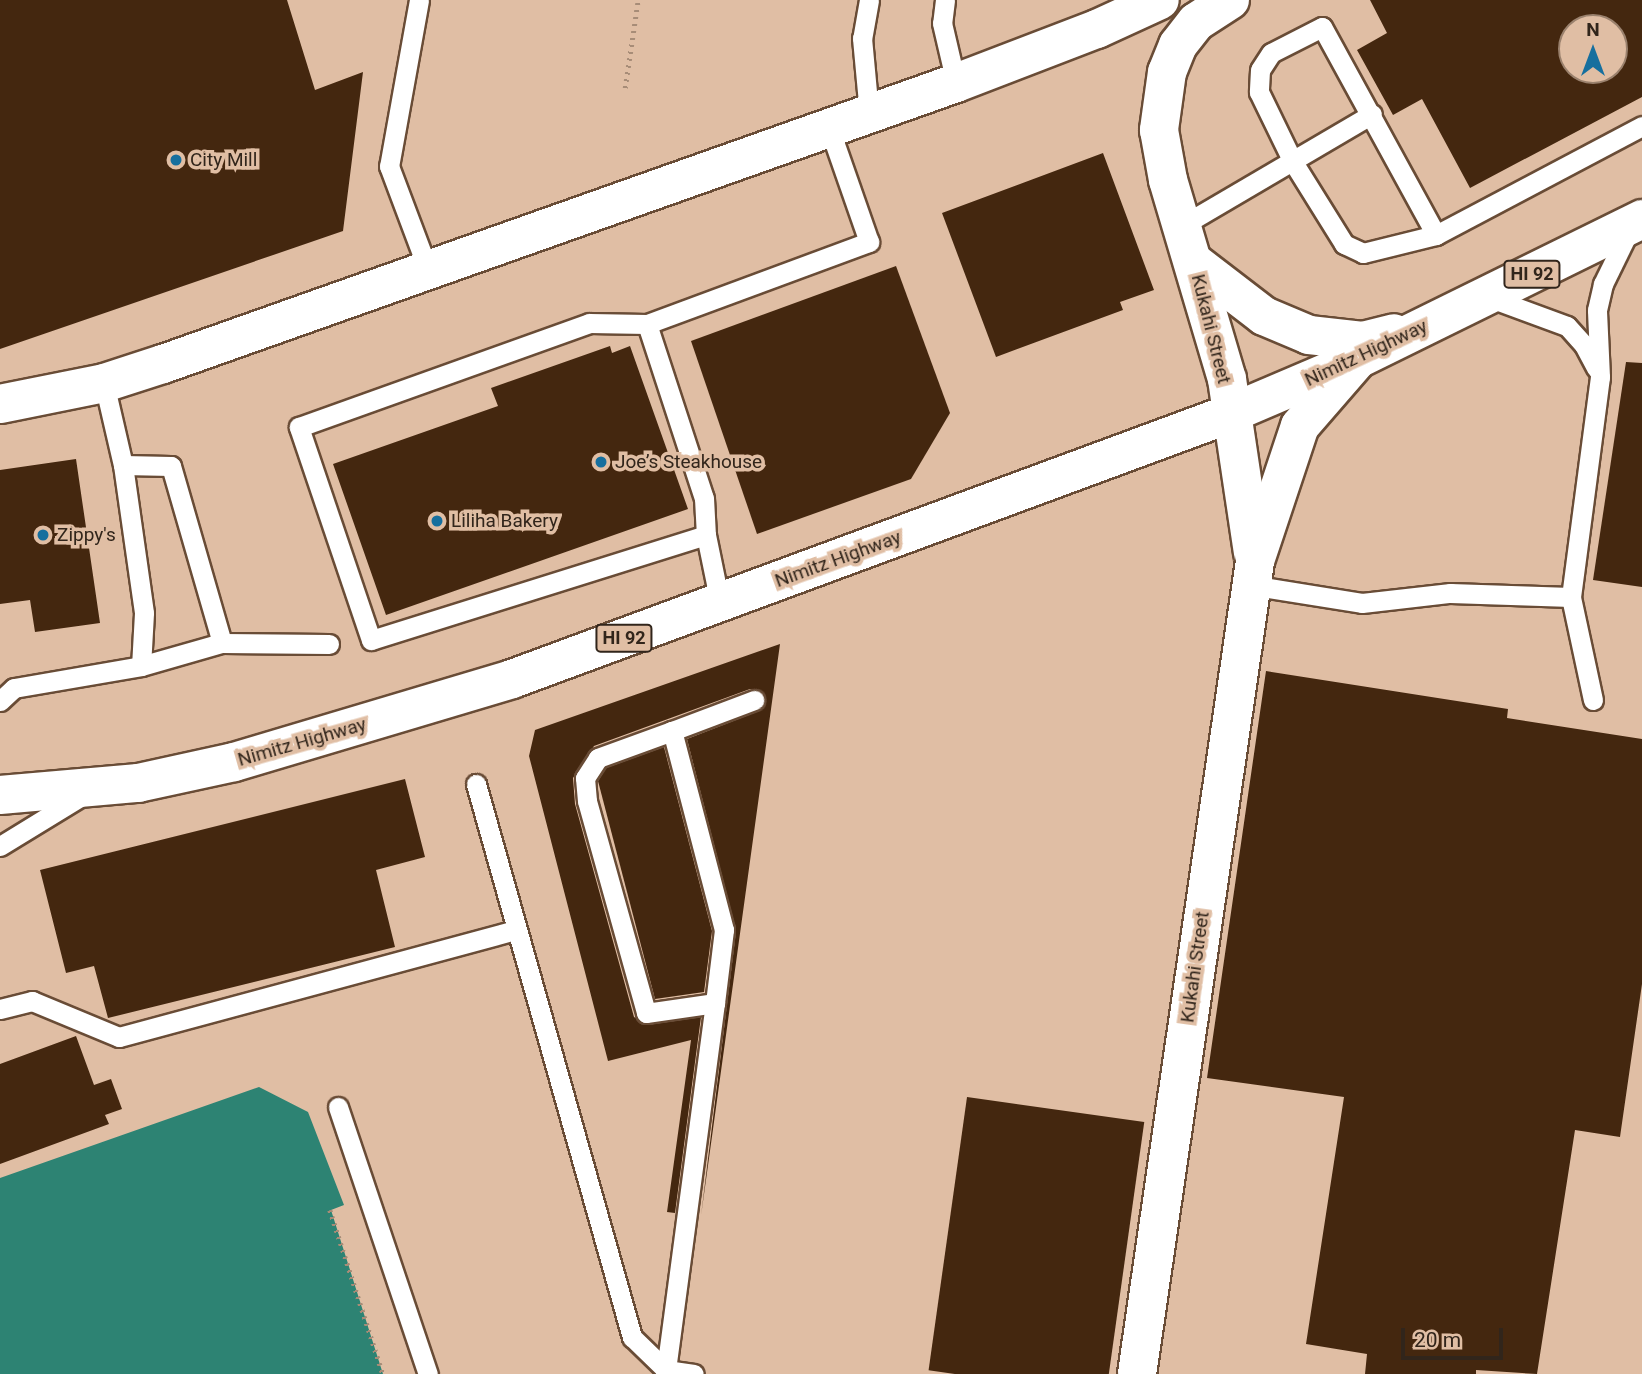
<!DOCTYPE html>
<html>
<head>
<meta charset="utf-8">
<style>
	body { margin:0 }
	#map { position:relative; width:1642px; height:1374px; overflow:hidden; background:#e0bea4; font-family:Roboto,sans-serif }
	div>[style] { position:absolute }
	.water>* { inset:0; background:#2d8373 }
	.building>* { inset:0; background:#44270f; transform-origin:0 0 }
	.path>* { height:4.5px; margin-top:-2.25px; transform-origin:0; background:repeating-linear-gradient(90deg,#a78c77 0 2px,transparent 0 7px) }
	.roads { filter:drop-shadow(2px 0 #694c36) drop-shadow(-2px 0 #694c36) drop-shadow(0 2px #694c36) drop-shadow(0 -2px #694c36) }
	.lane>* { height:19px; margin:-9.5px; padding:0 9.5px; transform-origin:9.5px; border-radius:9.5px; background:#fff }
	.street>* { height:38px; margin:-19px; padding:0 19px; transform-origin:19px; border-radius:19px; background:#fff }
	.primary>* { height:38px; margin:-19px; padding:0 19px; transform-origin:19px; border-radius:19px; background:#fff }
	.dots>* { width:19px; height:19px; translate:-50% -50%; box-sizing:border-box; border:4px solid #e0bea4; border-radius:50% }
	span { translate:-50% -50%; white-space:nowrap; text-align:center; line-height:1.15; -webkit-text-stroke:7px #e0bea4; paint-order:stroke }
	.shield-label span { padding:2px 5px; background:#e0bea4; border:2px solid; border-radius:5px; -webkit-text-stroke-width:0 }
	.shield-label { font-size:18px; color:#31251b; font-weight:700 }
	.poi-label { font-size:19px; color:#31251b }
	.left { translate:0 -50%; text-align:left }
	.street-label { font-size:19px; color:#31251b }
	.north { position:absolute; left:1558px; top:14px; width:70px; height:70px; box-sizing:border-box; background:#e0bea4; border:2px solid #9a816d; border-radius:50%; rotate:0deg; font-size:19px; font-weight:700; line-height:28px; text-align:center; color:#31251b }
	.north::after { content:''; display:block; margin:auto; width:24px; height:32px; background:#166f9e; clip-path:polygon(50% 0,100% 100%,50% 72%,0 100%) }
	.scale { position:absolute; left:1401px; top:1328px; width:102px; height:32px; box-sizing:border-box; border:4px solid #31251b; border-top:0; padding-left:9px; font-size:21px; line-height:24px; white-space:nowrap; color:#31251b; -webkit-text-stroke:5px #e0bea4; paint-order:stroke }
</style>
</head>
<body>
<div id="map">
	<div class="water">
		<div style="clip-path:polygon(259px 1087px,308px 1112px,344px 1205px,331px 1210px,383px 1374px,0 1374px,0 1178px)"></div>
	</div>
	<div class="building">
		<div style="clip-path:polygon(0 0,287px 0,315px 90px,363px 72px,343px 231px,0 349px)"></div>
		<div style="clip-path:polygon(evenodd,1370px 0,1642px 0,1642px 97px,1470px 188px,1422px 99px,1393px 115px,1357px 50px,1387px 33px,1370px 0,1572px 28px,1614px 28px,1614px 70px,1572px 70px,1572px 28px)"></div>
		<div style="clip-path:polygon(1103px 153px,1154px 290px,1120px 302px,1123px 310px,996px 357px,942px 213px)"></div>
		<div style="clip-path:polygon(896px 266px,950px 413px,911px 479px,757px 534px,691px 341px)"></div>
		<div style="clip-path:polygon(610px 346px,612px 353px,630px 346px,688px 509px,386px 615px,333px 464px,498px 406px,491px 388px)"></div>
		<div style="clip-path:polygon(1626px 362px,1642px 363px,1642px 587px,1593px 580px)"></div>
		<div style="clip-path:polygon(76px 459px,100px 623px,35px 632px,30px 600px,0 604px,0 470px)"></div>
		<div style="clip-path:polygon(780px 644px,701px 1216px,736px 931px,687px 739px,759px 711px,765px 695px,750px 689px,594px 746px,573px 778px,575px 804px,634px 1017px,647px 1025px,701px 1017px,675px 1213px,667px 1212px,691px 1040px,608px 1061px,529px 756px,535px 730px)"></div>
		<div style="clip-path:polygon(1266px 671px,1508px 709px,1507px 718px,1642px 739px,1642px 984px,1620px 1137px,1575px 1130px,1537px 1374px,1476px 1370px,1476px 1374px,1365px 1374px,1367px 1354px,1306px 1344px,1344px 1097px,1207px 1078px)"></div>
		<div style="clip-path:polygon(664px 747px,712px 931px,704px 992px,655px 999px,598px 781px,606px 768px)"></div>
		<div style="clip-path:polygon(405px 779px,425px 857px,376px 870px,395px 947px,108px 1018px,94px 966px,66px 973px,40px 870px)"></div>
		<div style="clip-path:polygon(76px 1036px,94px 1085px,111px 1079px,122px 1109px,105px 1115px,109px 1124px,0 1164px,0 1064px)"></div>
		<div style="left:967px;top:1097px;width:179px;height:276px;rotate:8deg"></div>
	</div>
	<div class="path">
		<div style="left:625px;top:88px;width:89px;rotate:-81.6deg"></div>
		<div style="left:330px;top:1210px;width:172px;rotate:72.1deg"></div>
	</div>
	<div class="roads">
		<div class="lane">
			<div style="left:419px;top:0;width:169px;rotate:100.2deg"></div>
			<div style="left:389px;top:166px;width:111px;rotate:69.4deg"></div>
			<div style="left:869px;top:0;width:39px;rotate:100deg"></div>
			<div style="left:862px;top:38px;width:75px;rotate:84.7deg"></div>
			<div style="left:945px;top:0;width:23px;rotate:97deg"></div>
			<div style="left:942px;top:23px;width:62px;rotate:76.9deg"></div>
			<div style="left:1183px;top:225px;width:219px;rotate:-30.4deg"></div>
			<div style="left:1436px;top:235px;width:237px;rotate:-118.7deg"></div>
			<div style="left:1322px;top:27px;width:57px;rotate:153deg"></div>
			<div style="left:1271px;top:53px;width:20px;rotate:123deg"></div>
			<div style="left:1260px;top:70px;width:22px;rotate:93deg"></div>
			<div style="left:1259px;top:92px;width:78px;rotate:64.1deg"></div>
			<div style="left:1293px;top:162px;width:97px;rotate:58.1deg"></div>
			<div style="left:1344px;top:244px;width:21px;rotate:25deg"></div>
			<div style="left:1363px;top:253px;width:75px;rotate:-13.9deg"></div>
			<div style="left:1436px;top:235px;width:233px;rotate:-27.9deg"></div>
			<div style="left:1488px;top:297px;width:84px;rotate:20.2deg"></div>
			<div style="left:1567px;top:326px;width:25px;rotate:48deg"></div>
			<div style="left:1584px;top:345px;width:26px;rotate:62deg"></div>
			<div style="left:589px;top:323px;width:58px;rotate:1deg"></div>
			<div style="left:647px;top:324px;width:183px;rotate:71.9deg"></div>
			<div style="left:704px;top:498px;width:37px;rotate:87deg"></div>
			<div style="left:706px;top:535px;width:351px;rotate:162.6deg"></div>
			<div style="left:371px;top:640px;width:225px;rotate:-108.7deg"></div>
			<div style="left:299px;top:427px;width:308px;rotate:-19.7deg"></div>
			<div style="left:647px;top:324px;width:237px;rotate:-20.3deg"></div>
			<div style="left:869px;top:242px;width:122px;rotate:-109.2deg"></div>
			<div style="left:104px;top:383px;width:84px;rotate:77deg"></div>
			<div style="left:123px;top:465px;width:149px;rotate:81.9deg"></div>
			<div style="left:144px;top:613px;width:53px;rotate:93.2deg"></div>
			<div style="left:123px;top:465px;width:48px;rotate:1.2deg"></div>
			<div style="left:171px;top:466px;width:184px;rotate:73.9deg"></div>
			<div style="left:706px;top:535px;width:69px;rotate:78.4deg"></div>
			<div style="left:1250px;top:585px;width:113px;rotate:9.1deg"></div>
			<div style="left:1362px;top:603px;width:89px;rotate:-6.5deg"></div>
			<div style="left:1450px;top:593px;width:121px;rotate:1.9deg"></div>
			<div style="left:1593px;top:700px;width:105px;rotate:-102.1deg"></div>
			<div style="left:1571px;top:597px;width:222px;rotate:-82.5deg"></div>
			<div style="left:1600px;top:377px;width:67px;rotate:-92.6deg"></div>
			<div style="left:1597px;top:310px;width:27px;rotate:-77deg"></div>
			<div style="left:1603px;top:284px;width:61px;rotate:-63.9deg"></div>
			<div style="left:0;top:701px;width:19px;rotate:-43deg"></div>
			<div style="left:14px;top:688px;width:129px;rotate:-9.8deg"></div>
			<div style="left:141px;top:666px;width:84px;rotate:-15.9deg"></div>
			<div style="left:222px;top:643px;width:107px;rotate:0.5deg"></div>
			<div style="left:672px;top:731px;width:88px;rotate:-20.7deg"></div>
			<div style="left:476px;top:784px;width:575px;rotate:74.25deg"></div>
			<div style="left:632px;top:1337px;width:47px;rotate:44.1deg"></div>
			<div style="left:666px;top:1370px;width:28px;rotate:8deg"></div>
			<div style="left:0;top:846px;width:94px;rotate:-31.5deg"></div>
			<div style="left:0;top:1009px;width:33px;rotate:-14deg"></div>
			<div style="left:32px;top:1001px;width:94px;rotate:22.5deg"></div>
			<div style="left:119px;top:1037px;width:410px;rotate:-15.1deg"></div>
			<div style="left:338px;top:1107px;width:282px;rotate:71.4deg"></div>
			<div style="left:665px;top:1374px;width:4px;rotate:-76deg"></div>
			<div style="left:666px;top:1370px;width:370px;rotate:-82.4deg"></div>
			<div style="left:715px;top:1003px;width:74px;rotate:-83deg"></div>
			<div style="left:724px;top:930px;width:206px;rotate:-104.6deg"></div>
			<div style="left:672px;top:731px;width:79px;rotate:160deg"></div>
			<div style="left:598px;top:758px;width:24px;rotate:123deg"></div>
			<div style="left:585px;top:778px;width:23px;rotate:85deg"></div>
			<div style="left:587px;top:801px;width:220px;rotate:74.4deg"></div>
			<div style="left:646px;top:1013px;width:70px;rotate:-8.2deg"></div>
		</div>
		<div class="street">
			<div style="left:1230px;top:0;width:40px;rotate:147.1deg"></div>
			<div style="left:1196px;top:22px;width:29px;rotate:128deg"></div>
			<div style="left:1178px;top:45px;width:29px;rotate:112deg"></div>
			<div style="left:1167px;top:72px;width:59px;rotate:97.9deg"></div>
			<div style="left:1159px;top:130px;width:51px;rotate:79.8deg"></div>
			<div style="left:1168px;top:180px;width:208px;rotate:73.5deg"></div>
			<div style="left:1227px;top:379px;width:175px;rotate:81.5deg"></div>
			<div style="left:1195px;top:263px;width:87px;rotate:37.5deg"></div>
			<div style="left:1264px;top:316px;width:49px;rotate:22.9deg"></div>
			<div style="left:1309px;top:335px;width:54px;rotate:6.3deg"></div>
			<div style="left:1363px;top:341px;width:32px;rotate:-14deg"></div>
			<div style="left:1137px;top:1374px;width:822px;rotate:-81.74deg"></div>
			<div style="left:1255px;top:561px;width:142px;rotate:-71.6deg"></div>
			<div style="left:1300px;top:426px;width:89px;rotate:-49.1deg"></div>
		</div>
		<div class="primary">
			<div style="left:0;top:404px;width:106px;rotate:-11.4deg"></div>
			<div style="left:104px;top:383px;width:62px;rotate:-17.9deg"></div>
			<div style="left:163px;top:364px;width:841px;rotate:-19.51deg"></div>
			<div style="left:956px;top:83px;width:151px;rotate:-21deg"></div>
			<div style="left:1097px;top:29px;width:69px;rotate:-24.7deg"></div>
			<div style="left:0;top:795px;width:139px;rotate:-5deg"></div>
			<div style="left:138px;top:783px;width:98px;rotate:-12.3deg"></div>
			<div style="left:234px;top:762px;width:290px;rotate:-16.6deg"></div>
			<div style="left:512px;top:679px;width:764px;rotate:-20.28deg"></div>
			<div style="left:1229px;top:414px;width:140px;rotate:-23.1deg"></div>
			<div style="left:1358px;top:359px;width:317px;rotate:-26.2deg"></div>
		</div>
	</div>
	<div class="dots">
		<div style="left:176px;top:160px;background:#166f9e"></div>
		<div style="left:601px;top:462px;background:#166f9e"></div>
		<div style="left:437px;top:521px;background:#166f9e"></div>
		<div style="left:43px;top:535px;background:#166f9e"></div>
	</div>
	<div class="shield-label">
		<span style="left:1532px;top:274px">HI 92</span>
		<span style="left:624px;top:638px">HI 92</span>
	</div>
	<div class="poi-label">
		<span class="left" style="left:190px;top:160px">City Mill</span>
		<span class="left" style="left:615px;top:462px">Joe’s Steakhouse</span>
		<span class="left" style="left:451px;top:521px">Liliha Bakery</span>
		<span class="left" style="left:57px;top:535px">Zippy's</span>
	</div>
	<div class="street-label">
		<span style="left:1211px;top:329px;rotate:76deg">Kukahi Street</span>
		<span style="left:1366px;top:353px;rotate:-25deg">Nimitz Highway</span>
		<span style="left:838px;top:559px;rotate:-20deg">Nimitz Highway</span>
		<span style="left:302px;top:742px;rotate:-16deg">Nimitz Highway</span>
		<span style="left:1195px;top:967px;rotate:-82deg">Kukahi Street</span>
	</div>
	<div class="north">N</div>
	<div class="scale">20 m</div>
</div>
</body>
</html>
